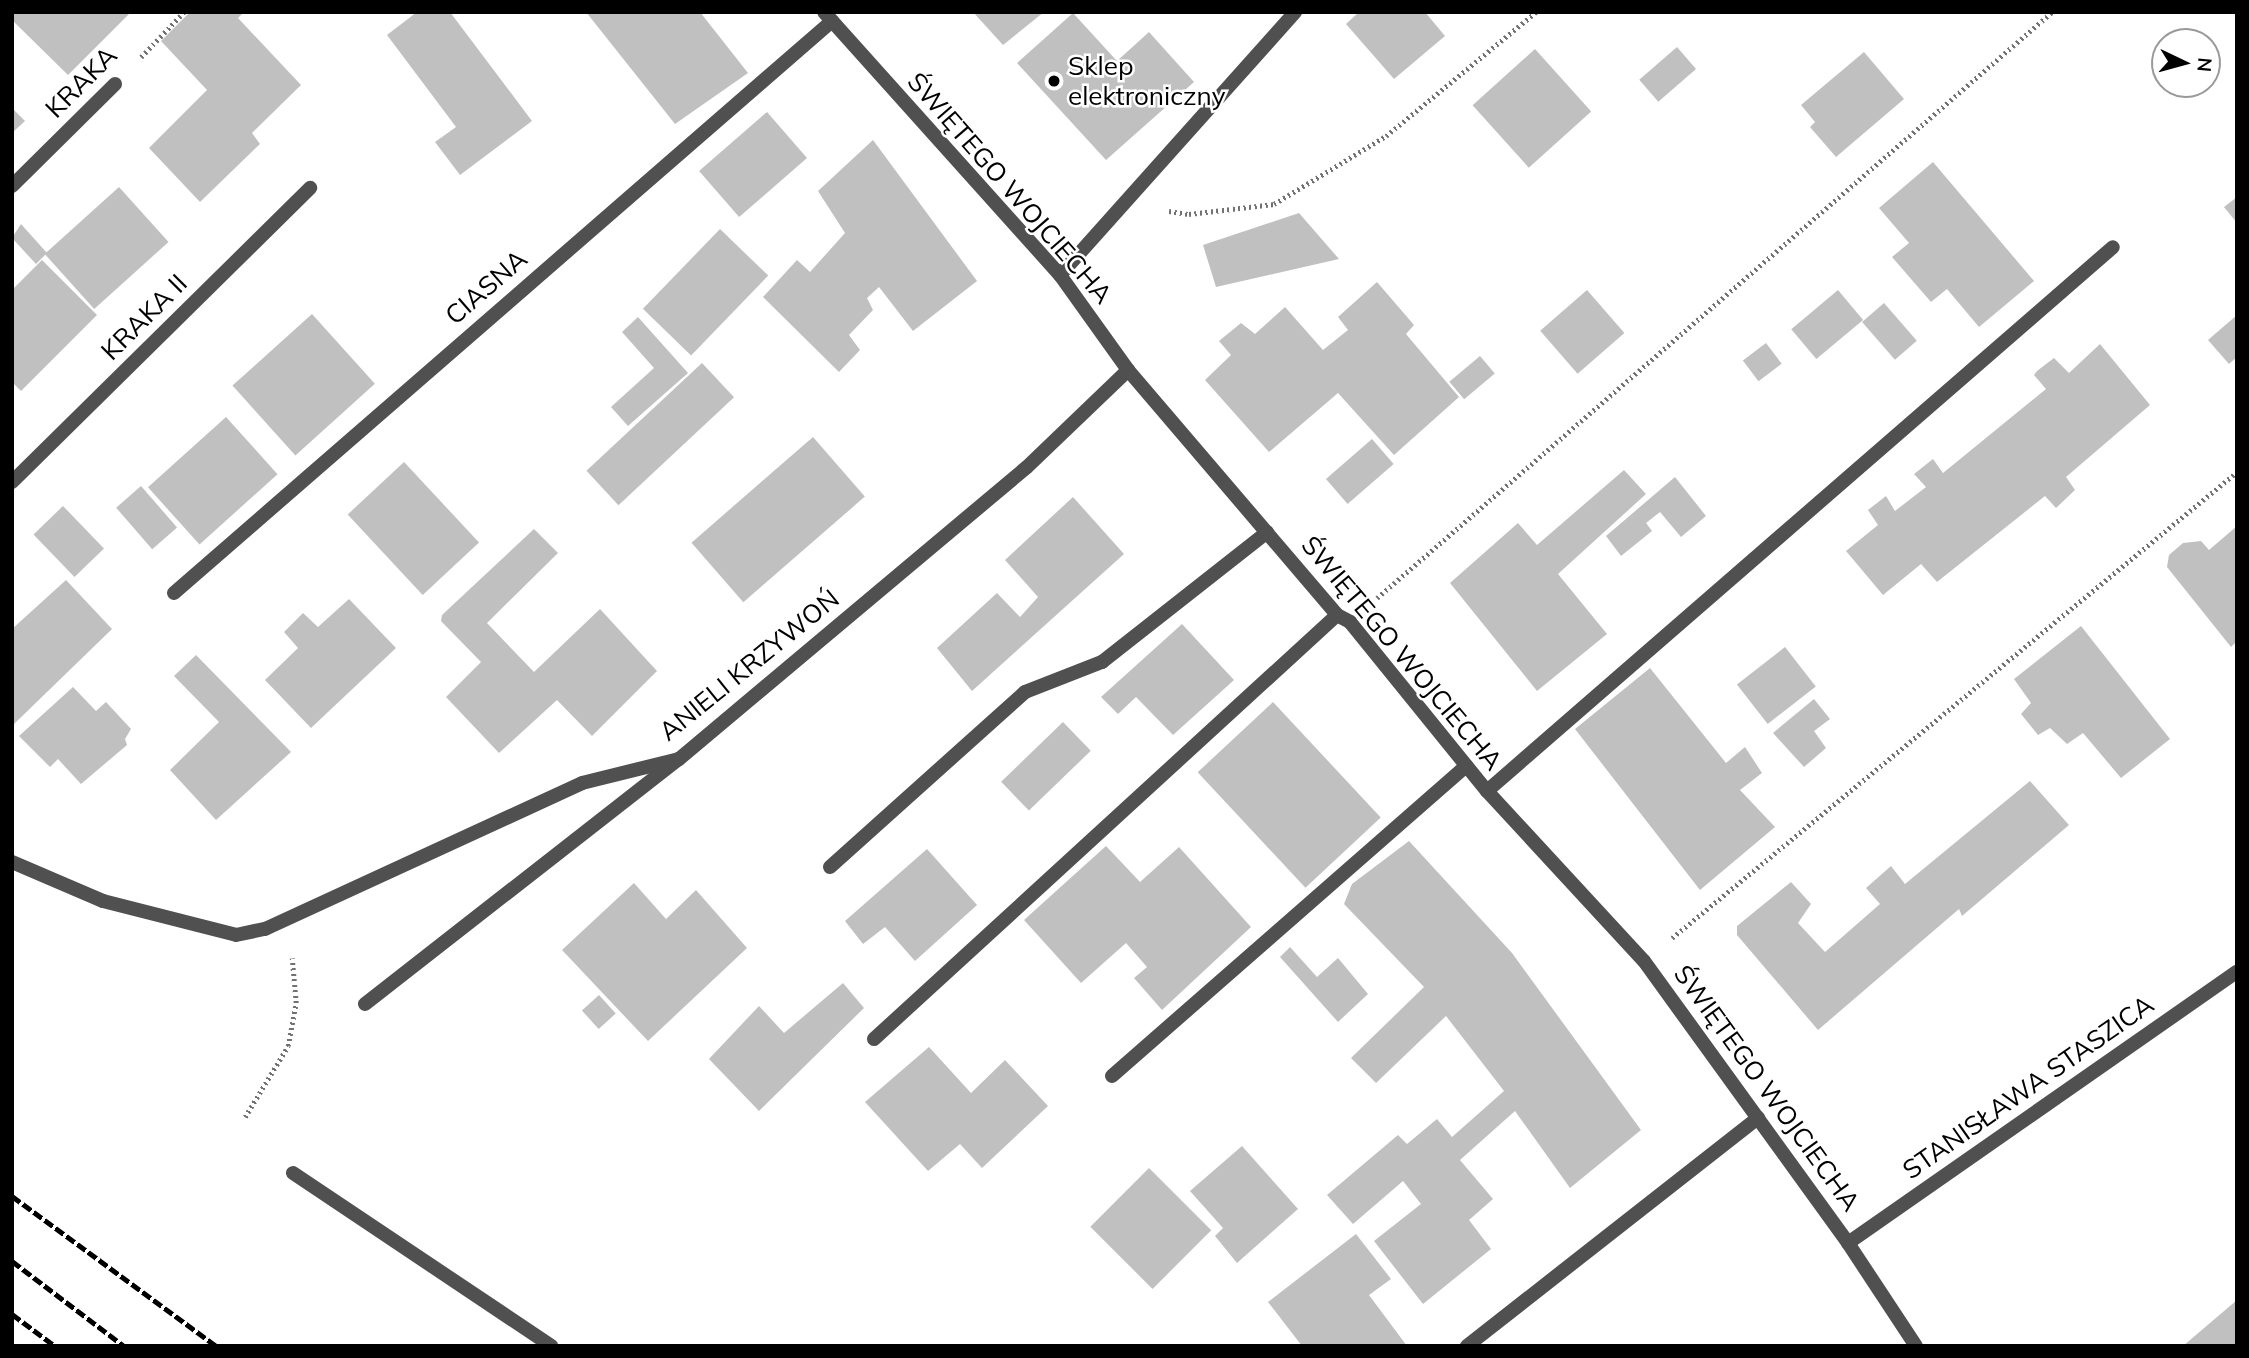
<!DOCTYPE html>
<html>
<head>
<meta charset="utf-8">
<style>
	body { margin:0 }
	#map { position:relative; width:2249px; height:1358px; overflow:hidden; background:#fff; font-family:Mulish,sans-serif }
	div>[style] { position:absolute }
	.building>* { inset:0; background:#c0c0c0; transform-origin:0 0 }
	.path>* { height:4.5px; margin-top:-2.25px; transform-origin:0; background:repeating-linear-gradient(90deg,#727272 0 2px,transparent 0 5.5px) }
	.service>* { height:14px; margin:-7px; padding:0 7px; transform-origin:7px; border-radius:7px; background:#505050 }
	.minor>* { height:14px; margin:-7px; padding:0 7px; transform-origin:7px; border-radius:7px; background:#505050 }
	.tertiary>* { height:14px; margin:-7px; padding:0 7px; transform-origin:7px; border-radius:7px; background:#505050 }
	.rail>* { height:5px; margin-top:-2.5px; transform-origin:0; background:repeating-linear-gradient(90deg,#000 0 10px,transparent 0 13.5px) }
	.dots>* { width:19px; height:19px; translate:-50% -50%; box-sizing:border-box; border:4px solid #fff; border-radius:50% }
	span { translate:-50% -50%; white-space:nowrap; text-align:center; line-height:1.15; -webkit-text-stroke:5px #fff; paint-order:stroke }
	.poi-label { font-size:26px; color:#000 }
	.left { translate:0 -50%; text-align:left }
	.street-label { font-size:26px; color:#000 }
	.frame { position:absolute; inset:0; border:14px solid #000; pointer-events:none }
	.north { position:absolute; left:2151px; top:28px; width:70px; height:70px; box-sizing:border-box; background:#fff; border:2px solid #999; border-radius:50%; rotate:95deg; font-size:19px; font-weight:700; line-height:28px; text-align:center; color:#000 }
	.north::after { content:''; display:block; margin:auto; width:24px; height:32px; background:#000; clip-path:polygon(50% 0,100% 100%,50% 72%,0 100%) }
</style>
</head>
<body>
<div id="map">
	<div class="building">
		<div style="clip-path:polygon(12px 12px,131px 12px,68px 75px,12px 20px)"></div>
		<div style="clip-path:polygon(190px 12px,244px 12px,238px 18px,301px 85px,252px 133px,260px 144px,200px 202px,149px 148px,207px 90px,161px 41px)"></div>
		<div style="clip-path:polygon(417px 12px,450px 12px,532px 121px,460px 175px,435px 142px,456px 127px,387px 35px)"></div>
		<div style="clip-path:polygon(586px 12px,700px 12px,748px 73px,675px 124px)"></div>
		<div style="clip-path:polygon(973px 12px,1044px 12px,1003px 45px)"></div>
		<div style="clip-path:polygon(1359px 12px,1425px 12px,1445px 36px,1394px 79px,1346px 24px)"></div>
		<div style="clip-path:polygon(1073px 13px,1117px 61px,1149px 32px,1194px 82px,1106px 160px,1017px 63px)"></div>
		<div style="left:1677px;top:47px;width:29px;height:50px;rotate:49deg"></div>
		<div style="left:1535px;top:49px;width:84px;height:84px;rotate:48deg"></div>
		<div style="clip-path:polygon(1864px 52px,1904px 99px,1836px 157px,1810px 127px,1815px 122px,1801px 105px)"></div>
		<div style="clip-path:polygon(12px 108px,25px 121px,12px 133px)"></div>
		<div style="left:767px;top:112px;width:61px;height:90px;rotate:49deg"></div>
		<div style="clip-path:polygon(873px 140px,977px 281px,913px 331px,879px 287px,867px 298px,873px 310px,849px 335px,860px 350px,839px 372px,763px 297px,797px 260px,810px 272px,845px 233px,818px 191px)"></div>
		<div style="clip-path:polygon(1933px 162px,2034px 281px,1979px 327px,1947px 289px,1931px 302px,1892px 257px,1909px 243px,1879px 208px)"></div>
		<div style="left:119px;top:187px;width:74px;height:100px;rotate:48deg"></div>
		<div style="clip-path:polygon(2237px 197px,2237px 223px,2224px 207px)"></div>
		<div style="clip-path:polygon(1299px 213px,1339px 259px,1216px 287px,1203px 245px)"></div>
		<div style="clip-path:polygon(21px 224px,47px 253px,36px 264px,12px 238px)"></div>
		<div style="left:720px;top:229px;width:67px;height:111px;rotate:44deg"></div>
		<div style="clip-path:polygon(42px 260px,97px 315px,21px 391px,12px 382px,12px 290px)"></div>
		<div style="clip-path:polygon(1377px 282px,1414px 325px,1406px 334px,1459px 397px,1394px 455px,1338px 393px,1269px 452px,1205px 380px,1231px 355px,1219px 341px,1241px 323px,1255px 334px,1285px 307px,1323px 350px,1348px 330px,1338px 317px)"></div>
		<div style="left:1587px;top:290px;width:57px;height:62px;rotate:49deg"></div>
		<div style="left:1838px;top:290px;width:39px;height:61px;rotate:50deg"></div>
		<div style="left:1884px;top:303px;width:50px;height:29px;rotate:49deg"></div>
		<div style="left:312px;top:314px;width:94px;height:107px;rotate:48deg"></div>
		<div style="clip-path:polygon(2237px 315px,2237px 357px,2229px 364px,2208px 340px)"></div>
		<div style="clip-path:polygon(638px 317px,688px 373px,628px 426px,611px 407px,654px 368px,622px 332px)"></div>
		<div style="left:1766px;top:343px;width:26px;height:29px;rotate:53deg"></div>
		<div style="clip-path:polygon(2100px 344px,2150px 405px,2066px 477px,2075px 490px,2056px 508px,2045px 496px,1937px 582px,1921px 564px,1883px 595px,1846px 551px,1878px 525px,1868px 510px,1886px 496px,1895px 511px,1926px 487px,1914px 474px,1933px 459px,1943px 473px,2046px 389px,2034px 375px,2037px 371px,2054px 358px,2069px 373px)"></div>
		<div style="left:1480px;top:356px;width:23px;height:40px;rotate:50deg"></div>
		<div style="left:702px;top:363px;width:47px;height:158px;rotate:47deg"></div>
		<div style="left:226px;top:417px;width:77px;height:105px;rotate:48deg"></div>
		<div style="left:813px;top:437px;width:79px;height:161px;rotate:49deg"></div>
		<div style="left:1372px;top:439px;width:33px;height:61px;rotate:49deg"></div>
		<div style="left:404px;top:462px;width:110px;height:77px;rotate:47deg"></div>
		<div style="clip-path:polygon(1624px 470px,1646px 494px,1558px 574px,1607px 634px,1537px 691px,1450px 583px,1518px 523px,1537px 545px)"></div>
		<div style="clip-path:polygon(1675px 477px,1706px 516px,1681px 537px,1660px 512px,1646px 523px,1652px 531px,1621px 556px,1606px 536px)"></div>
		<div style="left:141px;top:486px;width:55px;height:33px;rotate:49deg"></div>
		<div style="clip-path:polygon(1073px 497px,1124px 554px,972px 691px,937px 648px,997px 593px,1020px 617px,1038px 597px,1005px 560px)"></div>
		<div style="left:63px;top:506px;width:59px;height:41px;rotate:46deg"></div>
		<div style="clip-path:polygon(2237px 526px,2237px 641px,2231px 647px,2167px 567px,2169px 555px,2183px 543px,2201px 541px,2209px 550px)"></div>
		<div style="clip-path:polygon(534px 529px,558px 553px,487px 623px,534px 672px,600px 609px,657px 671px,592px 736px,557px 700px,499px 753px,446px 697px,481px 662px,441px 621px,442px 615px)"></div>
		<div style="clip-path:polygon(66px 580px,112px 629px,12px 726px,12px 629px)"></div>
		<div style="clip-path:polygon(349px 599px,396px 648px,311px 728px,265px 680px,298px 648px,284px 632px,303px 613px,318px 627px)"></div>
		<div style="clip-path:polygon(1182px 624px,1234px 680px,1173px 735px,1136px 697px,1118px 714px,1101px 697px)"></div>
		<div style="clip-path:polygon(2081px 626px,2170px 739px,2121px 778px,2083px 733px,2067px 744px,2050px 728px,2038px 735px,2021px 714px,2031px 703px,2014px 679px)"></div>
		<div style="left:1785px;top:647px;width:50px;height:61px;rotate:52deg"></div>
		<div style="clip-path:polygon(196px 655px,291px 752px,216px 820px,170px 770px,219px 722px,174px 676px)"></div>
		<div style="clip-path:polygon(1650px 668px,1726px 763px,1745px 747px,1762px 773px,1740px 790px,1775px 827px,1700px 890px,1575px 729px)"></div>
		<div style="clip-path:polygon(73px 687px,96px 711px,106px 702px,131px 729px,125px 739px,127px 745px,81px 784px,58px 759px,50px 767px,19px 736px)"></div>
		<div style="clip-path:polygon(1814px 699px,1830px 719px,1814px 731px,1826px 748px,1804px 767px,1773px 733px)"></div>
		<div style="left:1273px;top:702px;width:158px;height:103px;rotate:47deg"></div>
		<div style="left:1063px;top:722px;width:40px;height:86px;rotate:46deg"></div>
		<div style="clip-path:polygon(2030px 781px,2069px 825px,1962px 916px,1959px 909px,1818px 1030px,1737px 935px,1737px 926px,1791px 882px,1811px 904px,1798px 923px,1825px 952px,1880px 904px,1866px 888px,1891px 866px,1905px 884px)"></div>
		<div style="clip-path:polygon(1409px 841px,1512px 953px,1641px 1130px,1570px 1188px,1515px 1111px,1460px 1160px,1493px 1199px,1469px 1220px,1491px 1249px,1423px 1304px,1374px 1241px,1421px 1204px,1403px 1181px,1353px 1224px,1327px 1195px,1398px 1135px,1407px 1144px,1437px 1119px,1452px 1137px,1504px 1091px,1446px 1016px,1376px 1083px,1351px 1058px,1424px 987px,1344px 904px,1352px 884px)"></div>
		<div style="clip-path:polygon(1106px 846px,1140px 882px,1179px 847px,1251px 927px,1162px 1010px,1134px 978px,1147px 967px,1126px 943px,1081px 983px,1024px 920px)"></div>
		<div style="clip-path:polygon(927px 849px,977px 905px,915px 961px,885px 927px,863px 944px,845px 921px)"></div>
		<div style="clip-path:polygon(634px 883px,666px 919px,696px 890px,747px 948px,648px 1041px,562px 950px)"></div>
		<div style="clip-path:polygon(1290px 947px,1317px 977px,1338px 958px,1368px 994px,1338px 1022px,1280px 957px)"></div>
		<div style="clip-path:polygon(843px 983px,864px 1008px,759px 1111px,709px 1059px,759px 1006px,784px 1033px)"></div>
		<div style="left:599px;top:995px;width:25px;height:23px;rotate:48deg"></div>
		<div style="clip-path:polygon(929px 1047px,971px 1093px,1005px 1060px,1048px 1106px,982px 1168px,960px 1144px,928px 1171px,865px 1102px)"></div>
		<div style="clip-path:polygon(1242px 1146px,1298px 1209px,1237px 1263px,1215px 1236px,1223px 1228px,1190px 1191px)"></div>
		<div style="left:1149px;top:1168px;width:88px;height:83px;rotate:45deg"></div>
		<div style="clip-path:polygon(1356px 1234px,1391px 1279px,1369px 1295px,1407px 1346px,1302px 1346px,1268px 1302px)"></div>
		<div style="clip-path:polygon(2237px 1300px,2237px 1346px,2183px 1346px)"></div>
	</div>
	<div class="path">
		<div style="left:141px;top:57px;width:62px;rotate:-46.3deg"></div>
		<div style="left:1169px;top:211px;width:20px;rotate:9deg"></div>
		<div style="left:1189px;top:214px;width:86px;rotate:-6.7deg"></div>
		<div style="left:1274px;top:204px;width:131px;rotate:-31.3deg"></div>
		<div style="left:1386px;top:136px;width:195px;rotate:-39.6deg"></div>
		<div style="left:1377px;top:598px;width:894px;rotate:-40.96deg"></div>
		<div style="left:1672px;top:938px;width:732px;rotate:-39.52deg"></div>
		<div style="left:245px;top:1117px;width:83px;rotate:-58.8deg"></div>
		<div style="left:288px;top:1046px;width:44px;rotate:-79.5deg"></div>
		<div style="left:296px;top:1003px;width:45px;rotate:-95.1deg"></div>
	</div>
	<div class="service">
		<div style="left:1487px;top:791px;width:829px;rotate:-40.99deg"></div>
		<div style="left:830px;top:867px;width:262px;rotate:-41.9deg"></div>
		<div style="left:1025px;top:692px;width:83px;rotate:-21.3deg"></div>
		<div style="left:1102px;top:662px;width:210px;rotate:-38.2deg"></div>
		<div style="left:365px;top:1004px;width:398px;rotate:-38deg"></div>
		<div style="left:874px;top:1039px;width:628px;rotate:-42.48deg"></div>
		<div style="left:1112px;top:1076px;width:471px;rotate:-41.2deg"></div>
		<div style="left:293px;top:1173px;width:311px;rotate:33.8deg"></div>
		<div style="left:1467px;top:1346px;width:370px;rotate:-38.1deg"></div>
	</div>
	<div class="minor">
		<div style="left:12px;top:186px;width:145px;rotate:-44.7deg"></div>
		<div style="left:12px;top:482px;width:419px;rotate:-44.6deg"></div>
		<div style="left:174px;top:593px;width:872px;rotate:-41deg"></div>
		<div style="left:12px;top:862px;width:99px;rotate:23.2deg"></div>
		<div style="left:103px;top:901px;width:137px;rotate:14.3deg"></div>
		<div style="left:236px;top:935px;width:30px;rotate:-12deg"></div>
		<div style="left:265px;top:929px;width:349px;rotate:-24.7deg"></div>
		<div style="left:582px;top:783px;width:100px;rotate:-13.9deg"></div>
		<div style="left:679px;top:759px;width:454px;rotate:-40deg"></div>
		<div style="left:1027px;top:467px;width:140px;rotate:-43.8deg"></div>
		<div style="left:1848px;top:1243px;width:474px;rotate:-34.9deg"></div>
	</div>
	<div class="tertiary">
		<div style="left:824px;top:12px;width:353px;rotate:48.1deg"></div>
		<div style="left:1060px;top:275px;width:117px;rotate:54.4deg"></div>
		<div style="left:1128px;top:370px;width:322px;rotate:49.5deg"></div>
		<div style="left:1337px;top:615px;width:15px;rotate:28deg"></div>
		<div style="left:1350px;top:622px;width:218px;rotate:51deg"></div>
		<div style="left:1487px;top:791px;width:231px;rotate:47.3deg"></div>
		<div style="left:1644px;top:961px;width:348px;rotate:54.1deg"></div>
		<div style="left:1848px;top:1243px;width:123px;rotate:56.6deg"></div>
		<div style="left:1060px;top:275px;width:353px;rotate:-48.2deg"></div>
	</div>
	<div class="rail">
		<div style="left:12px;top:1196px;width:253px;rotate:36.3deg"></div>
		<div style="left:12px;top:1261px;width:141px;rotate:37.2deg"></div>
		<div style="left:12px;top:1314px;width:54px;rotate:36.7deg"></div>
	</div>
	<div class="dots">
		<div style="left:1054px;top:81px;background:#000"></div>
	</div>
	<div class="poi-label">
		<span class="left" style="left:1068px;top:81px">Sklep<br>elektroniczny</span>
	</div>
	<div class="street-label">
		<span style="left:81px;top:82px;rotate:-45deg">KRAKA</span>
		<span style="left:1010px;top:188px;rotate:49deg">ŚWIĘTEGO WOJCIECHA</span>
		<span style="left:486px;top:287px;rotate:-41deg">CIASNA</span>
		<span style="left:144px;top:317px;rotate:-45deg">KRAKA II</span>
		<span style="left:1402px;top:653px;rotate:50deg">ŚWIĘTEGO WOJCIECHA</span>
		<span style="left:749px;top:665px;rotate:-39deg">ANIELI KRZYWOŃ</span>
		<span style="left:2028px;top:1087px;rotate:-35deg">STANISŁAWA STASZICA</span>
		<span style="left:1767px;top:1088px;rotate:54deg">ŚWIĘTEGO WOJCIECHA</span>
	</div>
	<div class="frame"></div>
	<div class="north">N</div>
</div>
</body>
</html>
